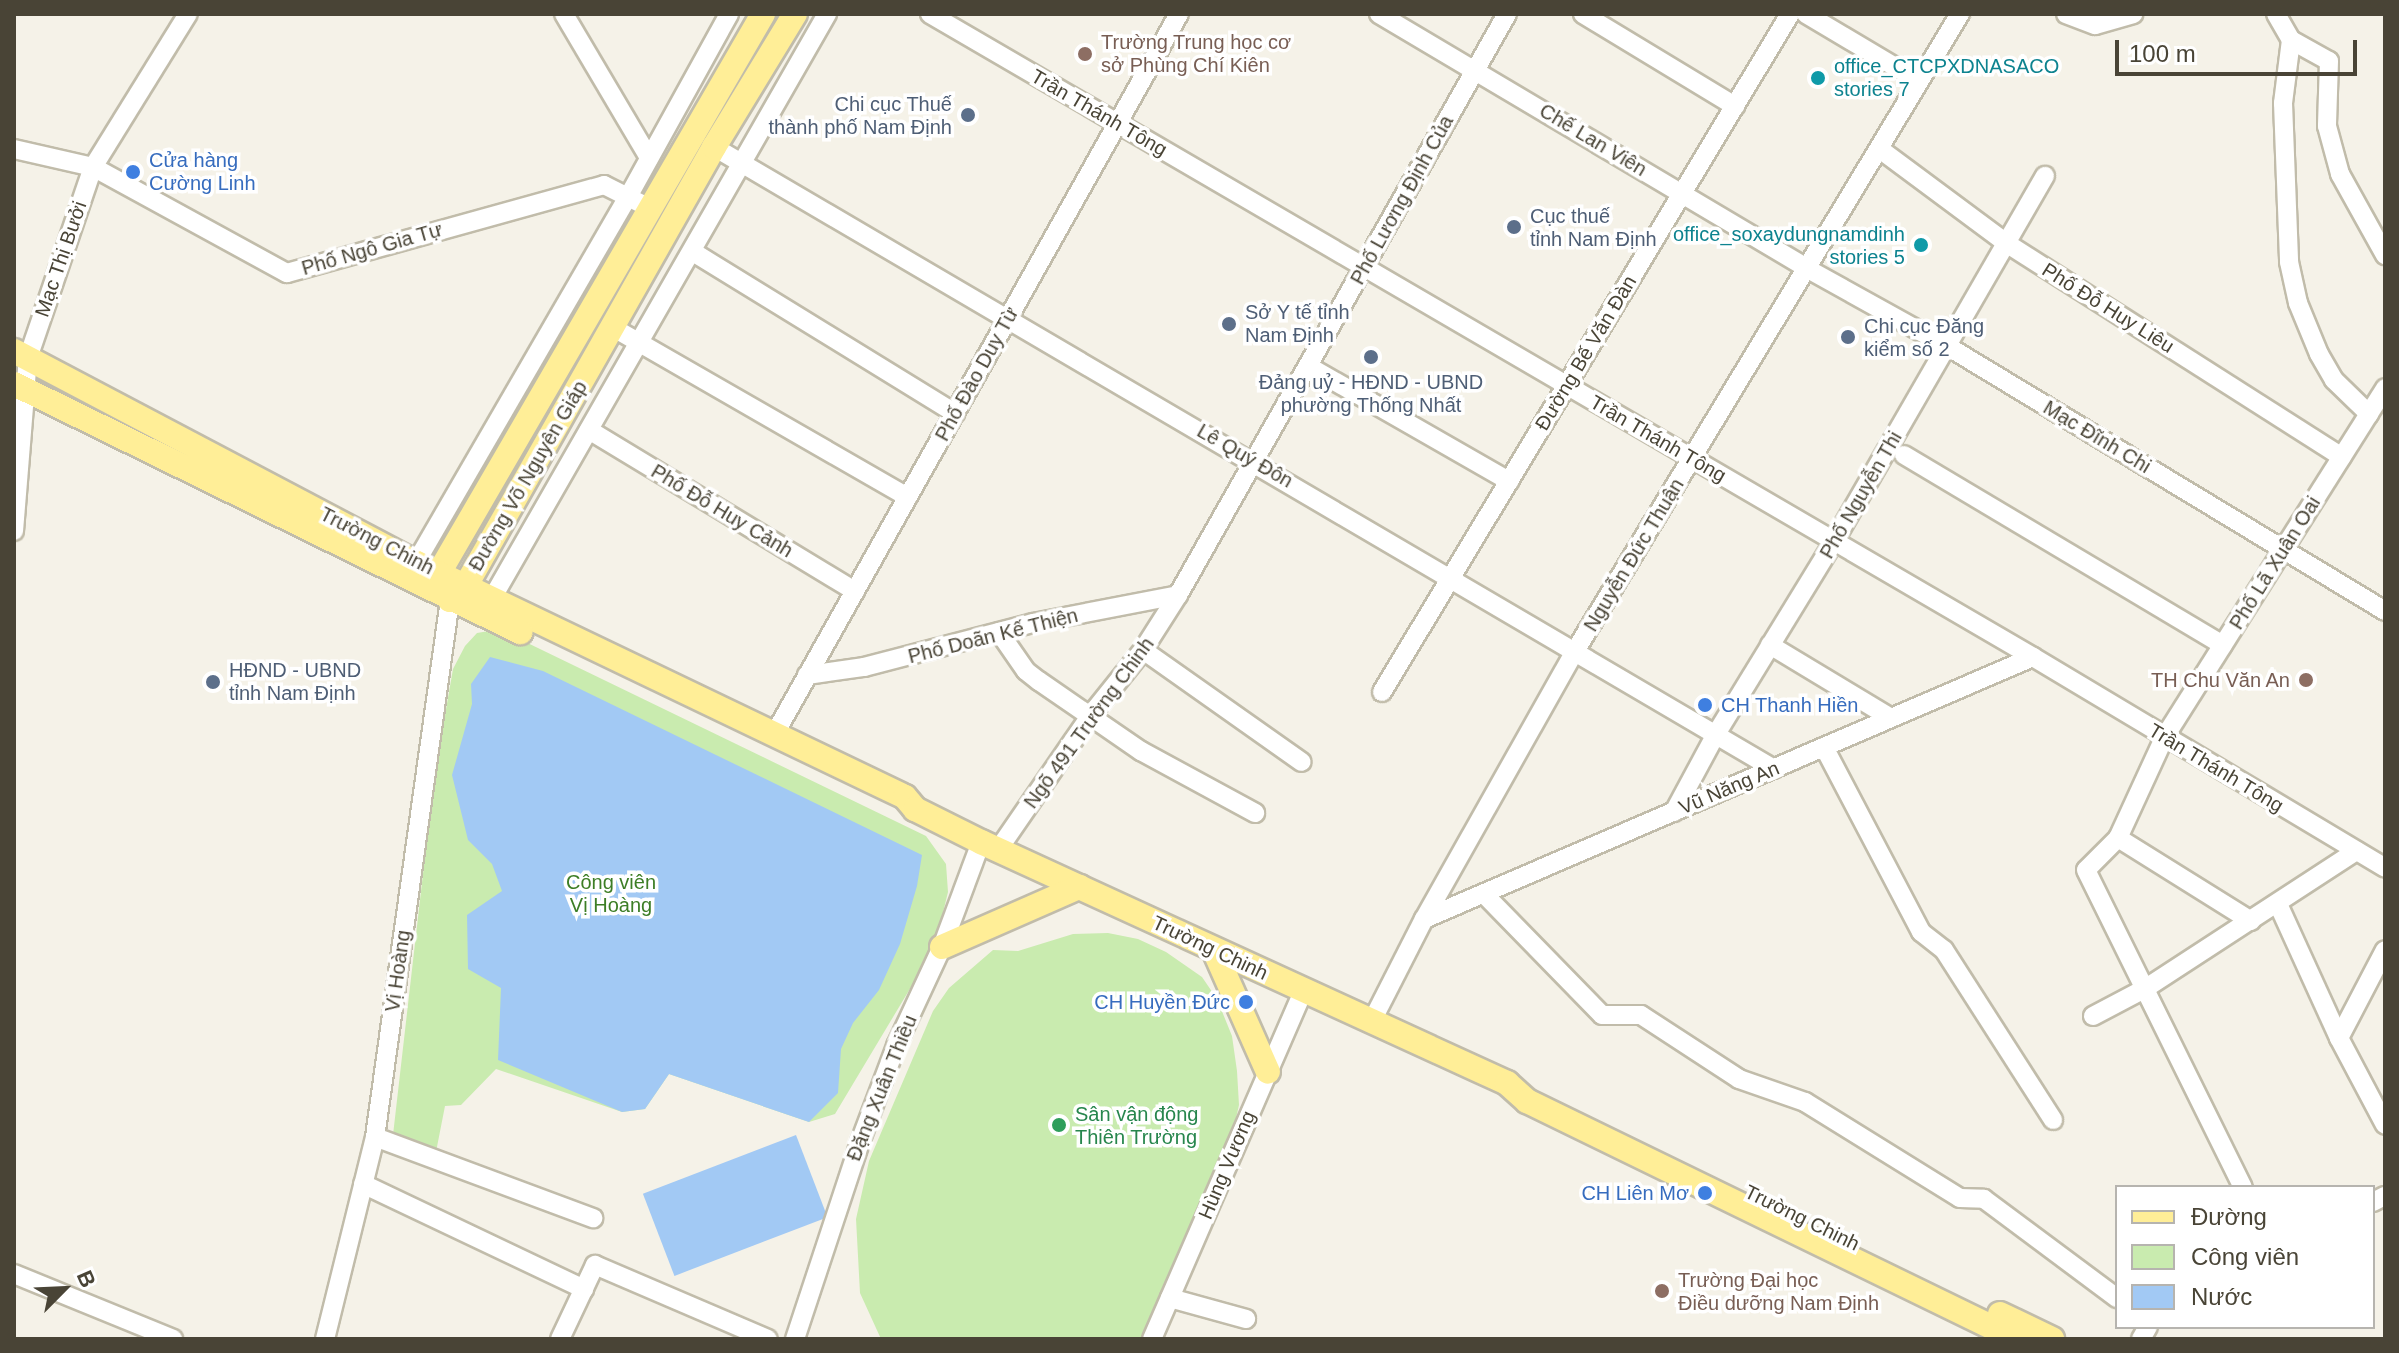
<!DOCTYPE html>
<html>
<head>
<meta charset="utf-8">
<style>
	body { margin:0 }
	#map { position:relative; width:2399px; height:1353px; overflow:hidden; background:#f5f2e8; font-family:Helvetica,sans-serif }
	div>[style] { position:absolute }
	.green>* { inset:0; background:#c9ebaf }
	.water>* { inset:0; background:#a2c9f4; transform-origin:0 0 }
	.roads { filter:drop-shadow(2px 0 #c1bcaa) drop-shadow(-2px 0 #c1bcaa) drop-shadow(0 2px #c1bcaa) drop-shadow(0 -2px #c1bcaa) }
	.minor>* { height:18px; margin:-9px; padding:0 9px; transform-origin:9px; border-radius:9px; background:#fff }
	.major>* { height:24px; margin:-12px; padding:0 12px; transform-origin:12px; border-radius:12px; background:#ffee97 }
	.dots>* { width:22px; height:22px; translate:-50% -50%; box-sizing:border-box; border:4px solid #fff; border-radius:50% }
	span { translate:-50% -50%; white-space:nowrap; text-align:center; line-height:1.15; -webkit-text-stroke:7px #fff; paint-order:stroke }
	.education-label { font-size:20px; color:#785e54 }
	.left { translate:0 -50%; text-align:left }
	.right { translate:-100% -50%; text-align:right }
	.culture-label { font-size:20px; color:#0d838f }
	.service-label { font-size:20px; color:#4e5e75 }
	.street-label { font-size:20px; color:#494436 }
	.shop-label { font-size:20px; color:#366cbe }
	.park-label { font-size:20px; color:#3d7e26 }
	.leisure-label { font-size:20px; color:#27864d }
	.frame { position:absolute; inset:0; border:16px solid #494436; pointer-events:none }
	.legend { position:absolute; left:2115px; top:1185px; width:260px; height:144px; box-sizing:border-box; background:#fff; border:2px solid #b6b4af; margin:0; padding:10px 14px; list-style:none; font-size:24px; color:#494436 }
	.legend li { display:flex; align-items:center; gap:16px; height:40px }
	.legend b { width:40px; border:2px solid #b6b4af }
	.north { position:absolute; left:24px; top:1249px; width:80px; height:80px; -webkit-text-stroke:6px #fff; paint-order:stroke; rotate:66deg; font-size:22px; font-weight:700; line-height:32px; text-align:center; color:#494436 }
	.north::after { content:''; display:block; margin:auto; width:28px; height:36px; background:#494436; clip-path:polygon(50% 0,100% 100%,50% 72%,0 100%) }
	.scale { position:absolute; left:2115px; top:40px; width:242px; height:36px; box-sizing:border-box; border:4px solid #494436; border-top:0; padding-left:10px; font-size:24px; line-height:28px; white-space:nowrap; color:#494436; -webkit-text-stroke:6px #fff; paint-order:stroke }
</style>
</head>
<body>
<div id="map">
	<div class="green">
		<div style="clip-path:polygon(489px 631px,509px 634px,926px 836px,946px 864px,948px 892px,938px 933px,926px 962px,835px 1114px,809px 1122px,669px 1074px,645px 1109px,622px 1112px,496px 1069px,461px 1105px,445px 1106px,435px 1157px,393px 1135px,434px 778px,453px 669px,465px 646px,477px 633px)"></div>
		<div style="clip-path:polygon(1108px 933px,1138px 939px,1166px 952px,1202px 977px,1217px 999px,1232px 1036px,1237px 1071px,1239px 1105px,1230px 1145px,1149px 1328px,1142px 1339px,881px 1339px,860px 1293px,856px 1219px,869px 1161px,933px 1011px,949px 988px,993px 950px,1018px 951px,1073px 934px)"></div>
	</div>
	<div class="water">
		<div style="clip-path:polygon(490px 657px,543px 671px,922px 855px,917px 886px,900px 944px,879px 990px,853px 1023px,841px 1049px,838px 1093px,809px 1122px,669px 1074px,645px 1109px,622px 1112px,498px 1060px,501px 988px,468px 969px,467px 915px,502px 891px,492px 864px,468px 840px,452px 775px,472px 704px,471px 684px)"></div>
		<div style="left:796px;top:1135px;width:88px;height:164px;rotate:69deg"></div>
	</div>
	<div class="roads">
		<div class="minor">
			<div style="left:564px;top:14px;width:167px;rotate:59.4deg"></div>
			<div style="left:930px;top:14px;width:1277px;rotate:30.24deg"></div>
			<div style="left:2033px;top:657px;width:410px;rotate:30.9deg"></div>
			<div style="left:1379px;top:14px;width:497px;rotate:30.7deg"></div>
			<div style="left:1806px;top:268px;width:161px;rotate:29deg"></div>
			<div style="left:1947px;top:346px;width:512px;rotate:31.17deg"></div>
			<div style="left:1583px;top:14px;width:178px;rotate:31.2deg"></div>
			<div style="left:1806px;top:14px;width:131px;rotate:30.7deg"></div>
			<div style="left:2066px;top:14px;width:31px;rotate:21deg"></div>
			<div style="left:2095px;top:25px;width:40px;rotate:-16deg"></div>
			<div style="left:2276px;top:14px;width:30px;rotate:60deg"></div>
			<div style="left:2291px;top:40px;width:43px;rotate:28.9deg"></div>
			<div style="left:2329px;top:61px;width:65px;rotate:91.8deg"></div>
			<div style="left:2327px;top:126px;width:50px;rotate:74.8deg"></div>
			<div style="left:2340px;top:174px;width:93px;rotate:60.9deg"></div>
			<div style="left:2291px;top:40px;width:64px;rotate:97.2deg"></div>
			<div style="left:2283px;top:103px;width:159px;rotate:87.8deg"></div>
			<div style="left:2289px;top:262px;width:42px;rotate:77.6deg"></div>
			<div style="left:2298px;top:303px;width:55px;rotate:67.6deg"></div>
			<div style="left:2319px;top:354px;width:30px;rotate:60deg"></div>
			<div style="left:2334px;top:380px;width:49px;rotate:44.2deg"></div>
			<div style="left:714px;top:147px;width:1229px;rotate:30.4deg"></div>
			<div style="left:14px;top:149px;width:81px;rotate:12.8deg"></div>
			<div style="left:93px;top:167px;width:221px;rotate:28.7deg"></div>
			<div style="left:287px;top:273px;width:329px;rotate:-15.5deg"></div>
			<div style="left:604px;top:185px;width:54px;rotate:26.6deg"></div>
			<div style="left:1881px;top:150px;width:156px;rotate:36.6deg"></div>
			<div style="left:2006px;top:243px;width:398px;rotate:32.5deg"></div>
			<div style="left:693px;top:252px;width:308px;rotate:31.6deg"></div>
			<div style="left:612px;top:327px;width:341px;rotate:29.9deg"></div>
			<div style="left:1308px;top:366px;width:232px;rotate:29.8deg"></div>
			<div style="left:589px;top:430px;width:311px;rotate:31.2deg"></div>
			<div style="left:1904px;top:455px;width:371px;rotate:30.8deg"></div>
			<div style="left:14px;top:531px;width:174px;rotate:-85.4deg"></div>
			<div style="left:28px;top:358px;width:202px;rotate:-71.2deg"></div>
			<div style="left:93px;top:167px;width:180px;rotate:-58.2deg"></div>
			<div style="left:411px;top:571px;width:432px;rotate:-59.9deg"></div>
			<div style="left:628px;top:197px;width:209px;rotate:-61.1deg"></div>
			<div style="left:486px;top:609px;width:686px;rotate:-60.18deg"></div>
			<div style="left:999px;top:632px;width:47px;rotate:55.3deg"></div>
			<div style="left:1026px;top:671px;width:16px;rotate:38deg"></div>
			<div style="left:1039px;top:681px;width:124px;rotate:34.5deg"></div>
			<div style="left:1141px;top:751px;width:130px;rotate:28.5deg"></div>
			<div style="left:1770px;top:645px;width:141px;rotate:31.1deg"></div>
			<div style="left:1143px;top:650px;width:194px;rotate:35.2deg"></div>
			<div style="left:807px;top:675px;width:58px;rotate:-8deg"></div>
			<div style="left:864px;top:667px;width:175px;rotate:-14.6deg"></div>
			<div style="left:1033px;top:623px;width:148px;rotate:-10.9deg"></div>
			<div style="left:1382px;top:692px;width:791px;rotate:-58.96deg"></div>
			<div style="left:774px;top:735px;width:827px;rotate:-60.68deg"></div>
			<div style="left:1824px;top:747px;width:209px;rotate:62.3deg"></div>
			<div style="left:1921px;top:932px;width:29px;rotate:38deg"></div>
			<div style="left:1944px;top:950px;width:202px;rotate:57.3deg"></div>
			<div style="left:1674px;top:812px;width:89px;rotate:-61.7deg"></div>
			<div style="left:1716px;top:734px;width:224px;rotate:-58.5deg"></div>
			<div style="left:1833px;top:543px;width:424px;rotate:-60deg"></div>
			<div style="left:2118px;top:838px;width:45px;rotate:135deg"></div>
			<div style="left:2086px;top:870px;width:354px;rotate:63.7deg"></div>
			<div style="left:998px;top:850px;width:163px;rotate:-55.5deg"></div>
			<div style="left:1090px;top:716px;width:85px;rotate:-51.2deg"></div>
			<div style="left:1143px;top:650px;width:65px;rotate:-57.5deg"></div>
			<div style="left:1178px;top:595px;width:668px;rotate:-60.48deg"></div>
			<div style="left:1484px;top:894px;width:169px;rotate:45.7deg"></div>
			<div style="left:1602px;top:1015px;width:39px"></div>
			<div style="left:1641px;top:1015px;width:117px;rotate:33.1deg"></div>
			<div style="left:1739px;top:1079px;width:70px;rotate:19.2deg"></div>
			<div style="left:1805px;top:1102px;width:182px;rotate:31.8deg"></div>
			<div style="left:1960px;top:1198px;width:24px;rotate:2deg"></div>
			<div style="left:1984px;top:1199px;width:166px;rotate:36.7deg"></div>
			<div style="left:2278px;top:904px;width:147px;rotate:65.5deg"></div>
			<div style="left:2339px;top:1038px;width:98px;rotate:62.1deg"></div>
			<div style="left:1424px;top:919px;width:663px;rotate:-23.28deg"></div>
			<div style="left:2251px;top:921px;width:157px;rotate:-148deg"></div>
			<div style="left:2118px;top:838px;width:110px;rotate:-65.3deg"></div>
			<div style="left:2164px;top:738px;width:414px;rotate:-57.7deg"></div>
			<div style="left:2093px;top:1016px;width:60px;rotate:-27.8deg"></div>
			<div style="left:2146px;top:988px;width:251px;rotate:-33.1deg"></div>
			<div style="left:1372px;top:1021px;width:114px;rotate:-63deg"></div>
			<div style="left:1424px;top:919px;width:305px;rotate:-60.6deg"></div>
			<div style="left:1574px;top:653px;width:747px;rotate:-58.87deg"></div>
			<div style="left:2339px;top:1038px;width:99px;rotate:-62.4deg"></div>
			<div style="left:375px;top:1137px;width:233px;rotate:20.4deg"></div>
			<div style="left:363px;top:1184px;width:245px;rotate:25.4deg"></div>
			<div style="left:2373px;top:1202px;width:13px;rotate:-27deg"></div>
			<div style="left:14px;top:1274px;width:172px;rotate:22.2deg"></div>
			<div style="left:1170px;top:1298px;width:79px;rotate:15.4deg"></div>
			<div style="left:325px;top:1339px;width:208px;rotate:-76.1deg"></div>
			<div style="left:375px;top:1137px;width:542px;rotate:-82.05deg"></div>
			<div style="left:560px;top:1339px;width:82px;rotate:-64.7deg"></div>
			<div style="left:595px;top:1265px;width:188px;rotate:23.2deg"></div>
			<div style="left:795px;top:1339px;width:207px;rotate:-71.7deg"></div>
			<div style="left:860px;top:1142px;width:103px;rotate:-69.4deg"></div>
			<div style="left:896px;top:1046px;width:109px;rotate:-65.1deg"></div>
			<div style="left:942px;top:947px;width:112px;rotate:-69.6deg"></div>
			<div style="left:1152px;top:1339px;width:379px;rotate:-66.5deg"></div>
			<div style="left:2141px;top:1339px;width:14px;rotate:-60deg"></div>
		</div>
		<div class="major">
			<div style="left:763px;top:14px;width:646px;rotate:120.1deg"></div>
			<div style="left:439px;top:573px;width:29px;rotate:68deg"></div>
			<div style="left:450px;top:600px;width:20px;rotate:-41deg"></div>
			<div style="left:465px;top:587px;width:506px;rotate:-60.49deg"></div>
			<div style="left:714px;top:147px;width:156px;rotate:-58.7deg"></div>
			<div style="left:14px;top:351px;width:453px;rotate:27.8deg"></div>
			<div style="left:415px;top:562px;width:543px;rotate:25.62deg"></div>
			<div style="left:905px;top:797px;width:16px;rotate:50deg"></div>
			<div style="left:915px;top:809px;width:74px;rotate:26.6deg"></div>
			<div style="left:981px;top:842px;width:579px;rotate:24.62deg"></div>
			<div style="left:1507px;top:1083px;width:27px;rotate:42deg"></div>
			<div style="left:1527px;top:1101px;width:544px;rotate:25.95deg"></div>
			<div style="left:14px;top:384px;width:564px;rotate:26.11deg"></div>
			<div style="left:942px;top:947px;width:150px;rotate:-23.7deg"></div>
			<div style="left:1214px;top:950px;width:133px;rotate:66.1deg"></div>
			<div style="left:2000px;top:1314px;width:58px;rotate:25.7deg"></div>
		</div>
	</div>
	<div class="dots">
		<div style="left:1085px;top:54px;background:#8d6e63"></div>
		<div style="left:1818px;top:78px;background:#0f9aa8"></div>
		<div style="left:968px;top:115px;background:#5c6f8a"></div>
		<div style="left:133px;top:172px;background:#3f7fe0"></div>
		<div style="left:1514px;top:227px;background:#5c6f8a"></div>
		<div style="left:1921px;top:245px;background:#0f9aa8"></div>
		<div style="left:1229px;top:324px;background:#5c6f8a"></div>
		<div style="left:1848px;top:337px;background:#5c6f8a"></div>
		<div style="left:1371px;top:357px;background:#5c6f8a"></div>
		<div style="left:2306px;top:680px;background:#8d6e63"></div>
		<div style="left:213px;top:682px;background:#5c6f8a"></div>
		<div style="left:1705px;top:705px;background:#3f7fe0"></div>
		<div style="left:1246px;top:1002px;background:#3f7fe0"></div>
		<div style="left:1059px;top:1125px;background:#2e9e5b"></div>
		<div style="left:1705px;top:1193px;background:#3f7fe0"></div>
		<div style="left:1662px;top:1291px;background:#8d6e63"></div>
	</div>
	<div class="education-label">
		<span class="left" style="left:1101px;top:54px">Trường Trung học cơ<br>sở Phùng Chí Kiên</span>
		<span class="right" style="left:2290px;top:680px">TH Chu Văn An</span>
		<span class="left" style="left:1678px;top:1292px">Trường Đại học<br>Điều dưỡng Nam Định</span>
	</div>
	<div class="culture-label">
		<span class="left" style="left:1834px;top:78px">office_CTCPXDNASACO<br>stories 7</span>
		<span class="right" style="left:1905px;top:246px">office_soxaydungnamdinh<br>stories 5</span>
	</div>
	<div class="service-label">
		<span class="right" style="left:952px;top:116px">Chi cục Thuế<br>thành phố Nam Định</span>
		<span class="left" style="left:1530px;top:228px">Cục thuế<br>tỉnh Nam Định</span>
		<span class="left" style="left:1245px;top:324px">Sở Y tế tỉnh<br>Nam Định</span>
		<span class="left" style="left:1864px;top:338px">Chi cục Đăng<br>kiểm số 2</span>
		<span style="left:1371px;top:394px">Đảng uỷ - HĐND - UBND<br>phường Thống Nhất</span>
		<span class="left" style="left:229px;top:682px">HĐND - UBND<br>tỉnh Nam Định</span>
	</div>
	<div class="street-label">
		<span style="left:1099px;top:113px;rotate:30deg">Trần Thánh Tông</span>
		<span style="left:1593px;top:140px;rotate:31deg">Chế Lan Viên</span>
		<span style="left:1402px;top:200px;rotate:-61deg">Phố Lương Định Của</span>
		<span style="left:372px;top:249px;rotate:-16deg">Phố Ngô Gia Tự</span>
		<span style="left:61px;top:259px;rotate:-71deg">Mạc Thị Bưởi</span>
		<span style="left:2108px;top:308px;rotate:32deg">Phố Đỗ Huy Liêu</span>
		<span style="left:1586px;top:353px;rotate:-59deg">Đường Bế Văn Đàn</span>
		<span style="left:977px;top:374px;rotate:-61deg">Phố Đào Duy Từ</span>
		<span style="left:2097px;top:437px;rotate:31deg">Mạc Đĩnh Chi</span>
		<span style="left:1658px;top:439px;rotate:30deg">Trần Thánh Tông</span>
		<span style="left:1245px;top:456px;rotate:30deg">Lê Quý Đôn</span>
		<span style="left:528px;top:476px;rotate:-60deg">Đường Võ Nguyên Giáp</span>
		<span style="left:1861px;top:495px;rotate:-60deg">Phố Nguyễn Thi</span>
		<span style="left:722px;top:511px;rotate:31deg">Phố Đỗ Huy Cảnh</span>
		<span style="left:377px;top:541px;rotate:27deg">Trường Chinh</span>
		<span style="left:1634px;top:555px;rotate:-59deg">Nguyễn Đức Thuận</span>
		<span style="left:2275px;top:563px;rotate:-58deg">Phố Lã Xuân Oai</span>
		<span style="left:993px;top:636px;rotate:-14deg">Phố Doãn Kế Thiện</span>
		<span style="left:1089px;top:723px;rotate:-54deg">Ngõ 491 Trường Chinh</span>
		<span style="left:2216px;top:768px;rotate:31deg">Trần Thánh Tông</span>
		<span style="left:1729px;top:788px;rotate:-23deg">Vũ Năng An</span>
		<span style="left:1210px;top:948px;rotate:25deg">Trường Chinh</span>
		<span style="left:398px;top:971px;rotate:-82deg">Vị Hoàng</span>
		<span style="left:882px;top:1088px;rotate:-68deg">Đặng Xuân Thiều</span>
		<span style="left:1227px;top:1165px;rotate:-67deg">Hùng Vương</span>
		<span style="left:1802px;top:1218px;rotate:26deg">Trường Chinh</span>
	</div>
	<div class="shop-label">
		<span class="left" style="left:149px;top:172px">Cửa hàng<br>Cường Linh</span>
		<span class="left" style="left:1721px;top:705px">CH Thanh Hiền</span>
		<span class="right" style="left:1230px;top:1002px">CH Huyền Đức</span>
		<span class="right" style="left:1689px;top:1193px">CH Liên Mơ</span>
	</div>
	<div class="park-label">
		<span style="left:611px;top:894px">Công viên<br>Vị Hoàng</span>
	</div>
	<div class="leisure-label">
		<span class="left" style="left:1075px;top:1126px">Sân vận động<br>Thiên Trường</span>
	</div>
	<div class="frame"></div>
	<ul class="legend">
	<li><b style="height:10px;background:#ffee97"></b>Đường</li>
	<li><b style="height:22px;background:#c9ebaf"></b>Công viên</li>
	<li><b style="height:22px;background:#a2c9f4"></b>Nước</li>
	</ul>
	<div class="north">B</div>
	<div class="scale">100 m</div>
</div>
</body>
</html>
